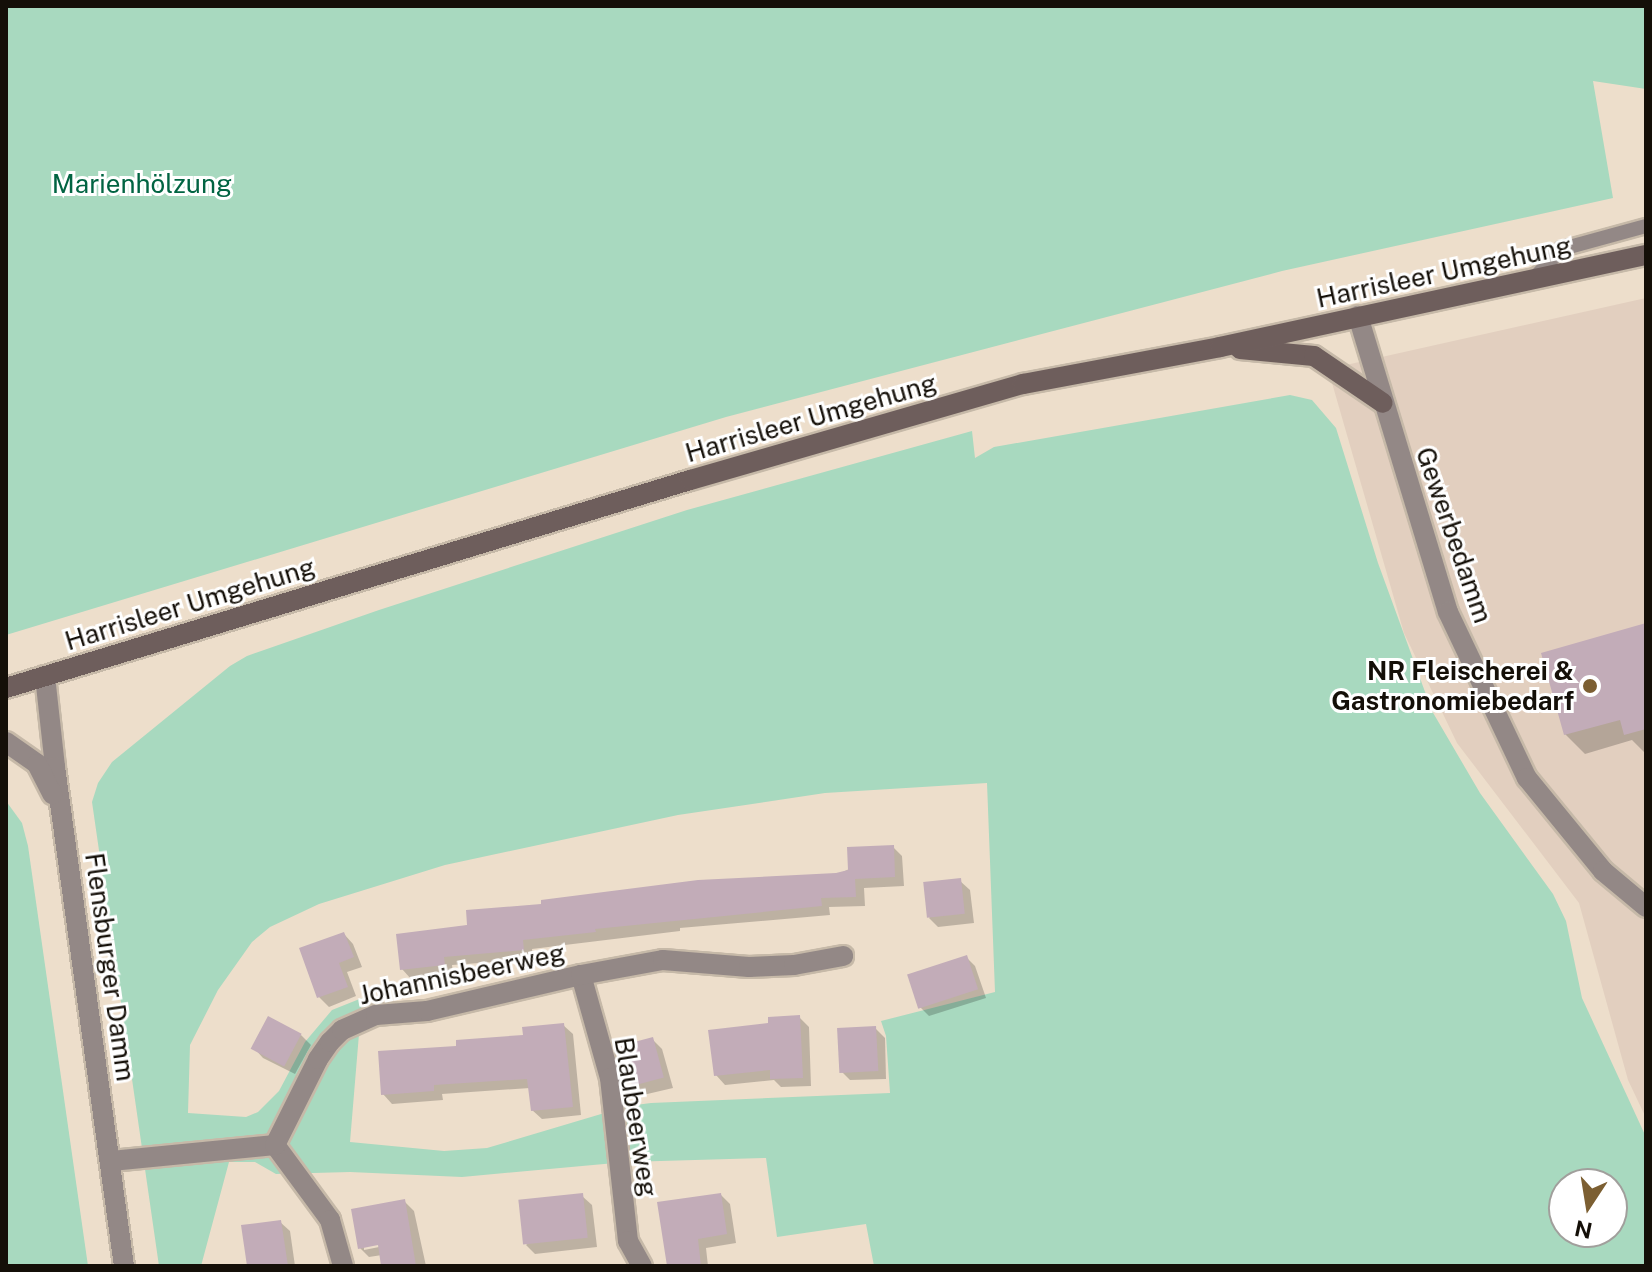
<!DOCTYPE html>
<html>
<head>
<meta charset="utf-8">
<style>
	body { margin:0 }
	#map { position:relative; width:1652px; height:1272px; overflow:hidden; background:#eddecb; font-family:"Public Sans",sans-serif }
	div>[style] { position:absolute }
	.commercial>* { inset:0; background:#e2cfbf }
	.green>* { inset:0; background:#a8d9bf }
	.shadow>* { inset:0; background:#0003 }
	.building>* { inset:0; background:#c2acb8; transform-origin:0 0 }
	.roads { filter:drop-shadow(2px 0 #c6b9a8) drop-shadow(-2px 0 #c6b9a8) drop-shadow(0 2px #c6b9a8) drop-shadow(0 -2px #c6b9a8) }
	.service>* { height:14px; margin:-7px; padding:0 7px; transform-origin:7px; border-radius:7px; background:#938886 }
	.minor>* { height:20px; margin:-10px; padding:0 10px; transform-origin:10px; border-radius:10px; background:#938886 }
	.tertiary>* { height:20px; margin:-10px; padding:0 10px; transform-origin:10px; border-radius:10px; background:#938886 }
	.secondary>* { height:20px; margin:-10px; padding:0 10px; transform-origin:10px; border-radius:10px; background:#6e5e5c }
	.dots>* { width:22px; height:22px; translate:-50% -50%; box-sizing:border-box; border:4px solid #fff; border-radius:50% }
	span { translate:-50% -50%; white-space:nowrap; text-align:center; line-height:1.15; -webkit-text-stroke:6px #fff; paint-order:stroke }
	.park-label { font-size:26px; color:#016442 }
	.street-label { font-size:26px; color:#140f08 }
	.poi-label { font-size:26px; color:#140f08; font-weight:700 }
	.right { translate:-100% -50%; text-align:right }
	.frame { position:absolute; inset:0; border:8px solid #140f08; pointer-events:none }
	.north { position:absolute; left:1548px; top:1168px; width:80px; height:80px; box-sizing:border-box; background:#fff; border:2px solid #a19f9c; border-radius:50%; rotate:192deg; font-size:22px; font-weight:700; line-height:32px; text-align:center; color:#140f08 }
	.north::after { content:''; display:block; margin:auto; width:28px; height:36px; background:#7c5f32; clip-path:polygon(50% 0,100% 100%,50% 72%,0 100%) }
</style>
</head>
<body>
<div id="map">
	<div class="commercial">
		<div style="clip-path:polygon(1646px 298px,1646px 1118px,1628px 1080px,1579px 903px,1457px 743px,1404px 633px,1328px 369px)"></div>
	</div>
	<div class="green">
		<div style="clip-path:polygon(6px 6px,1646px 6px,1646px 89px,1593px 81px,1613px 198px,1282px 271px,726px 417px,6px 635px)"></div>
		<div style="clip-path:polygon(evenodd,1290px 395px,1312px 400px,1336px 428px,1378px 563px,1432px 711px,1480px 793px,1553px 894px,1566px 921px,1582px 998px,1646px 1137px,1646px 1266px,874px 1266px,866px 1224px,777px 1237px,766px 1158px,626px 1162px,462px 1177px,350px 1172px,276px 1174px,255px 1162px,229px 1162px,201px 1266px,159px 1266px,92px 802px,98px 783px,112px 762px,230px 666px,247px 656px,379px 610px,687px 510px,972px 431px,975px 458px,994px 447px,1290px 395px,987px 783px,995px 992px,881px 1021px,886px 1036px,890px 1093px,651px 1103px,628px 1106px,487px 1148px,444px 1151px,350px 1142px,362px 998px,332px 1010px,305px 1042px,279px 1091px,258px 1112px,246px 1117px,188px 1113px,190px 1045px,218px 990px,252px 942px,270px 927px,319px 904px,445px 865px,678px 815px,825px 793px,987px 783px,1290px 395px,1564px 1184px,1612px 1184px,1612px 1232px,1564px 1232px,1564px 1184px)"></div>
		<div style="clip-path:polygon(6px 801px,22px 823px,28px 846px,88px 1266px,6px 1266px)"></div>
	</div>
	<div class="shadow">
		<div style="clip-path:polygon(1646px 625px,1646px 754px,1632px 740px,1585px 754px,1565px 734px)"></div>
		<div style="clip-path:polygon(893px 847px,902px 856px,904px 886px,864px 888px,865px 906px,829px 907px,830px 915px,680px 928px,680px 931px,532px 949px,533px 959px,452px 965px,453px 974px,411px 979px,402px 969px,398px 935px,837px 875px)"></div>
		<div style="clip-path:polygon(960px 881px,970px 890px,974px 923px,938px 927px,929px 918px)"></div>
		<div style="clip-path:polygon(344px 934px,353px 944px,362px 967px,347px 972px,356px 996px,329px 1007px,319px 997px)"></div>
		<div style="clip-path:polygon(966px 957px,975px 966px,986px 998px,929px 1016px,920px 1007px)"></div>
		<div style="clip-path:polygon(799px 1017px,809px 1027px,811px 1086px,781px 1087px,774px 1080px,725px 1085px,716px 1075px,770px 1025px)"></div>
		<div style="clip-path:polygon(563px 1025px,573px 1034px,581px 1115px,542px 1119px,532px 1110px,530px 1088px,442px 1094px,443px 1100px,392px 1104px,383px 1094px,459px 1048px,525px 1037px)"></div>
		<div style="clip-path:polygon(875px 1028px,885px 1038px,886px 1079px,850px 1080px,841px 1071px)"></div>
		<div style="clip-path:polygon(301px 1035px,311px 1045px,295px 1074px,263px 1058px,254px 1048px)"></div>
		<div style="clip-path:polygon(653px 1040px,662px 1049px,673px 1088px,643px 1095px,634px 1086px)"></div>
		<div style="clip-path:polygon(721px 1195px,730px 1204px,736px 1243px,706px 1248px,708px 1266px,669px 1266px)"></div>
		<div style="clip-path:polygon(582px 1196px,592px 1205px,597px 1247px,535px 1254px,526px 1245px)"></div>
		<div style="clip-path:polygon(evenodd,404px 1201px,414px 1211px,426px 1266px,383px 1266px,382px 1255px,369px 1257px,360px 1248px,404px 1201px,388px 1241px,389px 1245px,364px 1250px,364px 1246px,388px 1241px)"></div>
		<div style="clip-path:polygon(280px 1222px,290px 1231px,295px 1266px,249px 1266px)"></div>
	</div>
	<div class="building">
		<div style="clip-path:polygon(1646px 623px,1646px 729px,1624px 735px,1620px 720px,1564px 735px,1541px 653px)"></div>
		<div style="clip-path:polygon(894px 845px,895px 877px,855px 879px,856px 897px,821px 898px,822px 906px,595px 929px,596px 932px,523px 940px,524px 950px,444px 957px,445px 965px,400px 970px,396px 934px,467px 925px,466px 910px,541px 904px,541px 900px,698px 880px,836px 873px,848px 870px,847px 847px)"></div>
		<div style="left:961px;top:878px;width:36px;height:38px;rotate:84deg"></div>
		<div style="clip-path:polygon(344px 932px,354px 957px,339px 963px,348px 987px,317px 998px,299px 948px)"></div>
		<div style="left:967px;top:955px;width:36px;height:63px;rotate:72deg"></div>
		<div style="clip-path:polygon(800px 1015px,803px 1078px,770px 1079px,770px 1070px,714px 1076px,708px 1030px,768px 1023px,768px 1017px)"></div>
		<div style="left:268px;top:1016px;width:38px;height:37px;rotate:28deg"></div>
		<div style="clip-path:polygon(564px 1023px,573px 1107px,531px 1111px,527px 1079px,434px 1085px,434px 1091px,381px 1095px,378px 1051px,456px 1046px,456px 1040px,523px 1035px,522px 1027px)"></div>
		<div style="left:876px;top:1026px;width:45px;height:39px;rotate:87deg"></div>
		<div style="left:653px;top:1037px;width:42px;height:33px;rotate:75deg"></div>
		<div style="left:583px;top:1193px;width:45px;height:65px;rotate:84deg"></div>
		<div style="clip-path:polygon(721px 1193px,727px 1234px,698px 1239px,701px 1266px,667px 1266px,657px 1202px)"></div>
		<div style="clip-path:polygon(405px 1199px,416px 1266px,381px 1266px,378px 1245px,358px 1249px,351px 1209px)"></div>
		<div style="clip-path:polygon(281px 1220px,288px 1266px,247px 1266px,241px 1225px)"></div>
	</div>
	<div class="roads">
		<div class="service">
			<div style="left:1534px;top:278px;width:40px;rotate:-46deg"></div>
			<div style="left:1562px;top:249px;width:87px;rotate:-15.3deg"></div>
		</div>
		<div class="minor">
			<div style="left:1358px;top:316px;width:309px;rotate:73.1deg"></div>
			<div style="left:1448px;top:612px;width:184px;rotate:64.6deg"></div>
			<div style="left:1527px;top:778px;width:120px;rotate:50.7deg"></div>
			<div style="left:1603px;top:871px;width:56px;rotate:39.9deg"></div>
			<div style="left:581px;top:975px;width:107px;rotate:74.3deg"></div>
			<div style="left:610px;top:1078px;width:164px;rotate:83.7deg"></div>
			<div style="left:628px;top:1241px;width:29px;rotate:61deg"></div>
			<div style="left:275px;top:1145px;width:93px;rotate:53.7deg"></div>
			<div style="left:330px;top:1220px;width:48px;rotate:74.2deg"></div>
			<div style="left:111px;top:1161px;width:165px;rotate:-5.6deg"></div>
			<div style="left:275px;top:1145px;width:96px;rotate:-63.4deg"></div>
			<div style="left:318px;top:1059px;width:21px;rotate:-55deg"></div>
			<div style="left:330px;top:1042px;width:17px;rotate:-45deg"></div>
			<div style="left:342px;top:1030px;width:37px;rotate:-24deg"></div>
			<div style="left:376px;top:1015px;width:51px;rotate:-4.5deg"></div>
			<div style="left:427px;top:1011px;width:158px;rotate:-13.2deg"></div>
			<div style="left:581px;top:975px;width:83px;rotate:-10.4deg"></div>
			<div style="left:663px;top:960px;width:86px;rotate:4.7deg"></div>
			<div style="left:749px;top:967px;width:45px;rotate:-2.5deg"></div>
			<div style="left:794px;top:965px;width:50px;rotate:-10.4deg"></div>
		</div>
		<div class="tertiary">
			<div style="left:45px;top:676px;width:92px;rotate:83.7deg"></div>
			<div style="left:55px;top:767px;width:504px;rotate:82.13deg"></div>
			<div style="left:6px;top:742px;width:38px;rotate:35deg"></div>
			<div style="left:37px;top:764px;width:34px;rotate:63deg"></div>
		</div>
		<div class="secondary">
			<div style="left:1240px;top:349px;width:74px;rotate:5.4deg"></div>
			<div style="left:1314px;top:356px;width:83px;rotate:34.3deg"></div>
			<div style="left:6px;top:688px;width:715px;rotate:-16.91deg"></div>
			<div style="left:690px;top:480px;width:347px;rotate:-16.1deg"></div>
			<div style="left:1023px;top:384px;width:200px;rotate:-10.6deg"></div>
			<div style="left:1220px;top:347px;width:436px;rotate:-12.2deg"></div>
		</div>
	</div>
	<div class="dots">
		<div style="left:1590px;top:686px;background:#7c5f32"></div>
	</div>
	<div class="park-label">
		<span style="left:142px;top:184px">Marienhölzung</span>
	</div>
	<div class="street-label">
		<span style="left:1444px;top:272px;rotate:-12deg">Harrisleer Umgehung</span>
		<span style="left:811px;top:418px;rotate:-16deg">Harrisleer Umgehung</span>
		<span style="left:1454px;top:535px;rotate:71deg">Gewerbedamm</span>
		<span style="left:190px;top:604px;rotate:-17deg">Harrisleer Umgehung</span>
		<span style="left:110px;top:967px;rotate:82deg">Flensburger Damm</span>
		<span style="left:462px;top:974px;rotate:-12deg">Johannisbeerweg</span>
		<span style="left:636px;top:1117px;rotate:81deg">Blaubeerweg</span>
	</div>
	<div class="poi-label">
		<span class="right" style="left:1574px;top:686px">NR Fleischerei &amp;<br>Gastronomiebedarf</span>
	</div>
	<div class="frame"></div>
	<div class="north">N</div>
</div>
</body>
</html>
